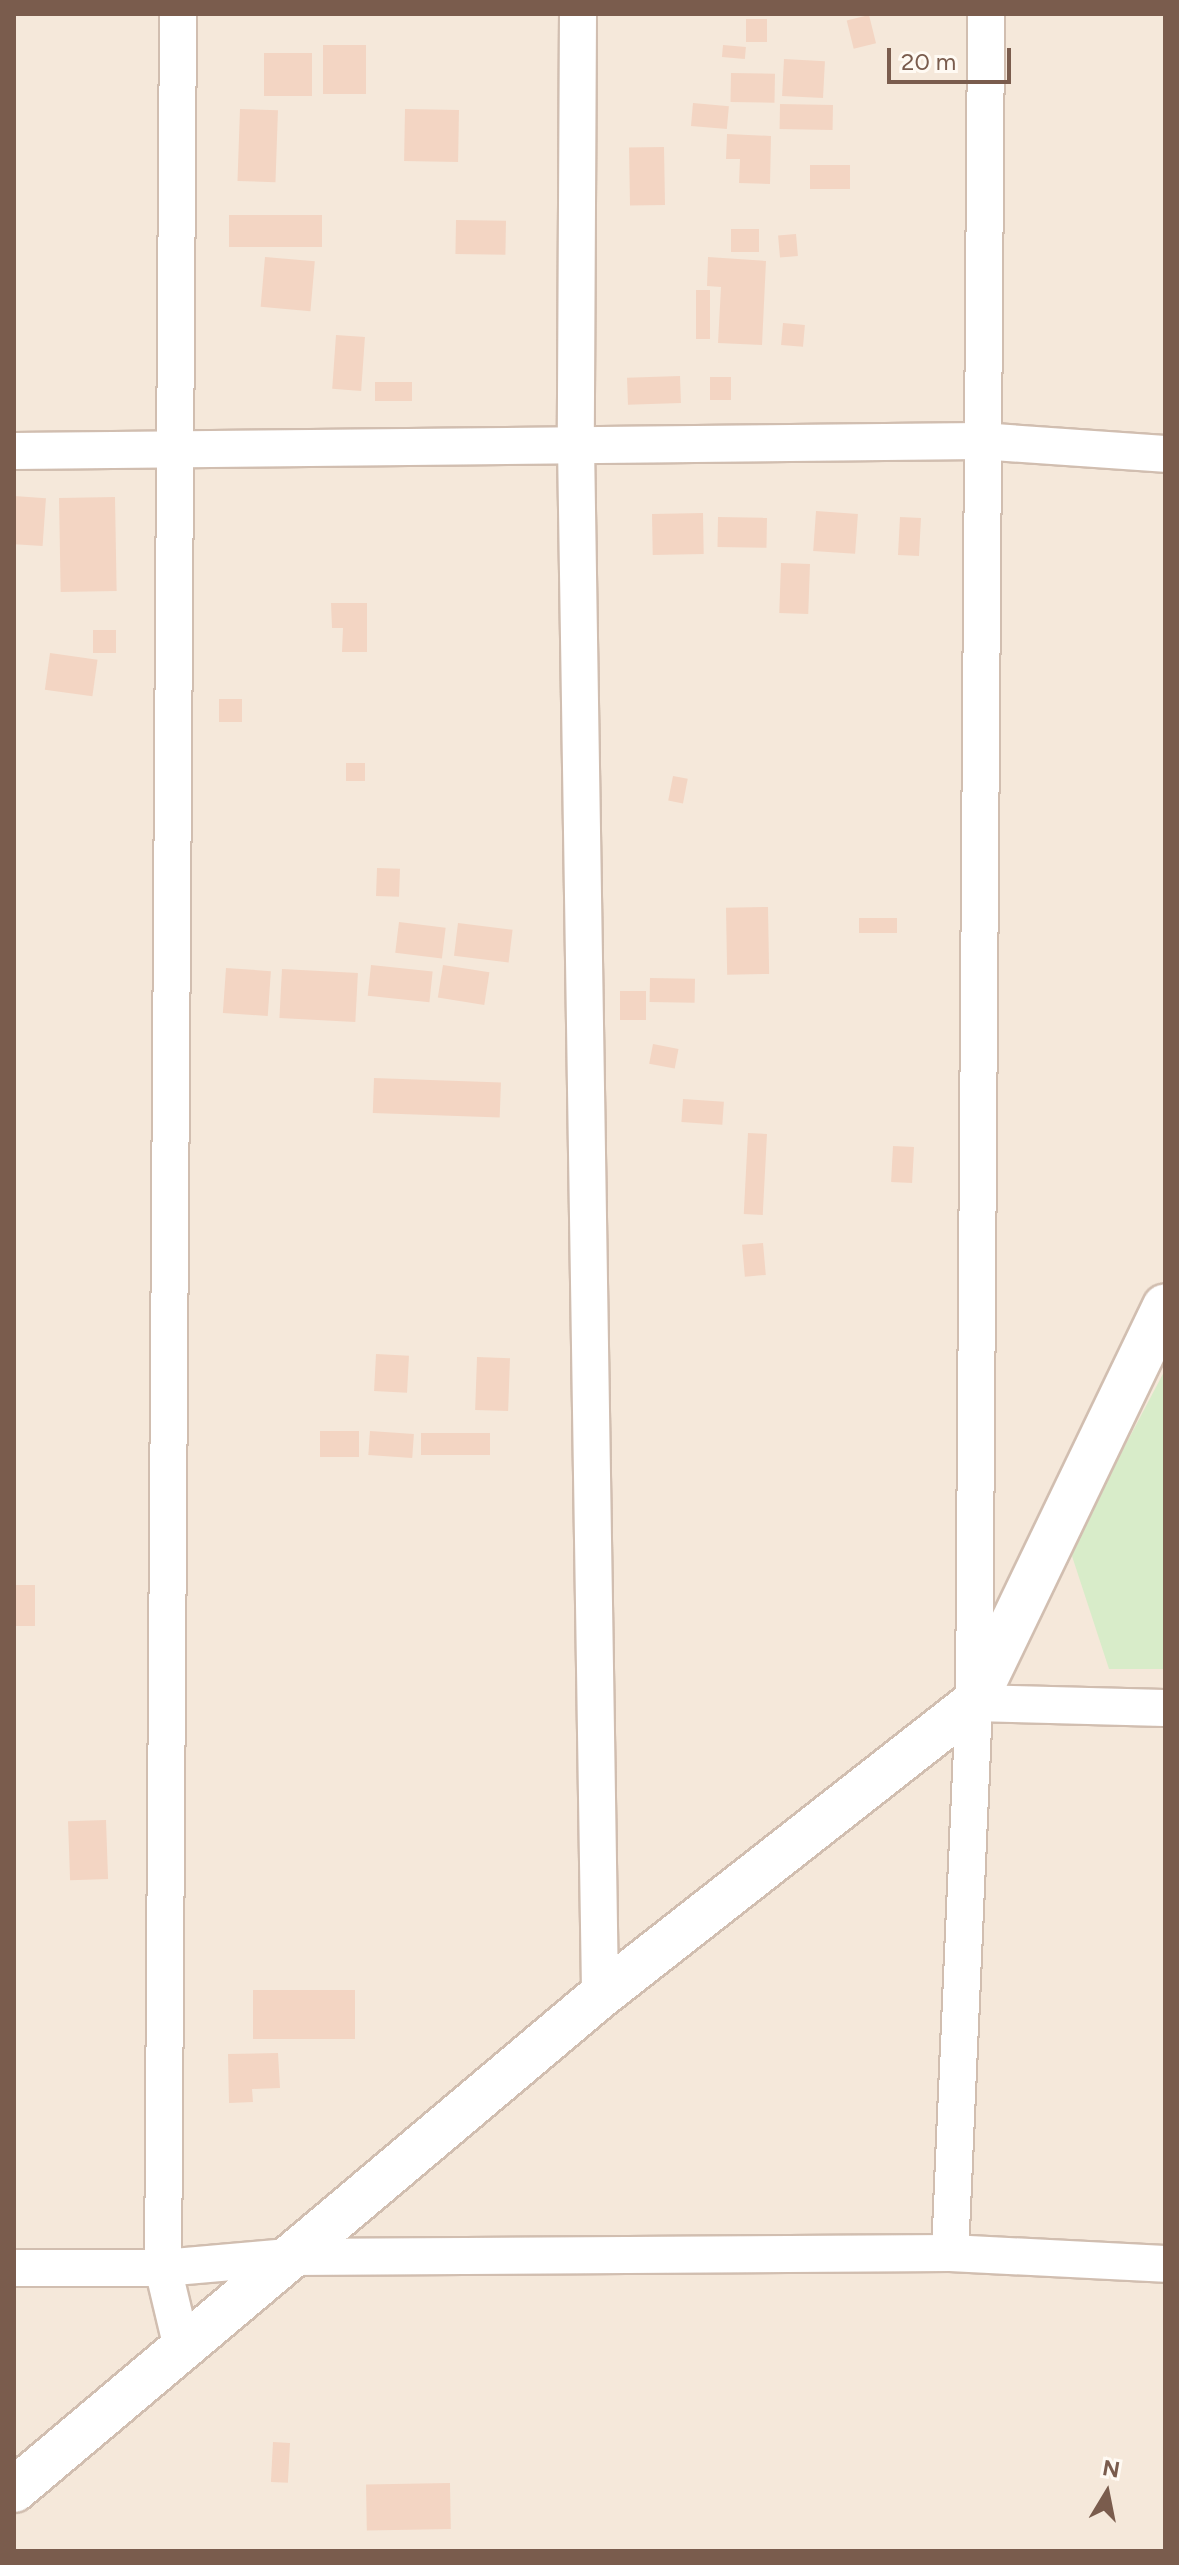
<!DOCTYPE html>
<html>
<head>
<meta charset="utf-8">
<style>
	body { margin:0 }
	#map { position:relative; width:1179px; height:2565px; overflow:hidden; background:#fdf6ec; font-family:Figtree,sans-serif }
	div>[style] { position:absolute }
	.residential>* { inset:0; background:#f5e8da; transform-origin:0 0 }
	.green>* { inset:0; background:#d8ecc9 }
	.building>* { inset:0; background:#f3d5c3; transform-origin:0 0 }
	.roads { filter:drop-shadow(2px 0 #d1beb0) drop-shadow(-2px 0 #d1beb0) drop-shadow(0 2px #d1beb0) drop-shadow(0 -2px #d1beb0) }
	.minor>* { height:36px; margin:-18px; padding:0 18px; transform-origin:18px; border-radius:18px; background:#fff }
	.tertiary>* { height:44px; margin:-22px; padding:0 22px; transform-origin:22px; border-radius:22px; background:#fff }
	span { translate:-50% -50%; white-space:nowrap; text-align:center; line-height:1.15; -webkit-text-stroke:7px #fffaf3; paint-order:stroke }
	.frame { position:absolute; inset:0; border:16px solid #7a5c4d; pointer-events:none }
	.north { position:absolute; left:1067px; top:2453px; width:80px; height:80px; -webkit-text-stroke:6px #fffaf3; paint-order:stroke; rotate:10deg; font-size:22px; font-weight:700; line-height:32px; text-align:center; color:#7a5c4d }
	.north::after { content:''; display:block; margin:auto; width:28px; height:36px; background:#7a5c4d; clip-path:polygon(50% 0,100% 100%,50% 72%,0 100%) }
	.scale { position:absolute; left:887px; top:48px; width:124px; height:36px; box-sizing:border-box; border:4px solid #7a5c4d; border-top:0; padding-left:10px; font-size:24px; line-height:28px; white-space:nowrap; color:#7a5c4d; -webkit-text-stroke:6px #fffaf3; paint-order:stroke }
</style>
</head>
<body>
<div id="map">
	<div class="residential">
		<div style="left:14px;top:14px;width:1151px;height:2537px"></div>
	</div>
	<div class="green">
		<div style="clip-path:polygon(1165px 1370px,1165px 1669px,1109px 1669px,1070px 1550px)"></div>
	</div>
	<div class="building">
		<div style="left:869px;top:15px;width:29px;height:23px;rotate:76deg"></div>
		<div style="left:746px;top:19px;width:21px;height:23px"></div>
		<div style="left:323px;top:45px;width:43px;height:49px"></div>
		<div style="left:723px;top:45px;width:23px;height:12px;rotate:5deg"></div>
		<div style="left:312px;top:53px;width:43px;height:48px;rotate:90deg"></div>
		<div style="left:784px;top:59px;width:41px;height:37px;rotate:3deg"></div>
		<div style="left:731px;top:73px;width:44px;height:29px;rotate:1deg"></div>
		<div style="left:693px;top:103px;width:36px;height:23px;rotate:5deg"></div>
		<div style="left:780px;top:104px;width:53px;height:25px;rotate:1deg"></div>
		<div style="left:240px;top:109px;width:38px;height:72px;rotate:2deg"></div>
		<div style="left:405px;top:109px;width:54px;height:52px;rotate:1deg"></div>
		<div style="clip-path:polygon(727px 134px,771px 136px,770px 184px,739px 183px,740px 159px,726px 159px)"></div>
		<div style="left:664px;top:147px;width:58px;height:35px;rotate:89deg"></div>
		<div style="left:810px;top:165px;width:40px;height:24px"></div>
		<div style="left:322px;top:215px;width:32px;height:93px;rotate:90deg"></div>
		<div style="left:456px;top:220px;width:50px;height:34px;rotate:1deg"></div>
		<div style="left:731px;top:229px;width:28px;height:23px"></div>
		<div style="left:796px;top:234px;width:22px;height:18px;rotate:85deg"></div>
		<div style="left:265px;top:257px;width:50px;height:50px;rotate:5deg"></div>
		<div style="clip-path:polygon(708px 257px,766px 261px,762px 345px,718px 343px,721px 287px,707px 286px)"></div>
		<div style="left:696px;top:290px;width:14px;height:49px"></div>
		<div style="left:783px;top:323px;width:22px;height:22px;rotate:5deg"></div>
		<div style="left:336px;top:335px;width:29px;height:54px;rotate:4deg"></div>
		<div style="left:680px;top:376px;width:27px;height:53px;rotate:88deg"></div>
		<div style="left:710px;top:377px;width:21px;height:23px"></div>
		<div style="left:375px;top:382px;width:37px;height:19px"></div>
		<div style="left:14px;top:496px;width:32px;height:48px;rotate:4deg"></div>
		<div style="left:115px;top:497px;width:94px;height:56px;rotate:89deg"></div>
		<div style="left:816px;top:511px;width:42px;height:40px;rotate:4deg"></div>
		<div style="left:703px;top:513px;width:41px;height:51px;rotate:89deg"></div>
		<div style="left:718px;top:517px;width:49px;height:30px;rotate:1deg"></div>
		<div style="left:900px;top:517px;width:21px;height:38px;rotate:3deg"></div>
		<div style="left:781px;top:563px;width:29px;height:50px;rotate:2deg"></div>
		<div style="clip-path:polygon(331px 603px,367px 603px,367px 652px,342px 652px,343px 628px,332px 628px)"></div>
		<div style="left:93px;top:630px;width:23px;height:23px"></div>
		<div style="left:50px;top:653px;width:48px;height:37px;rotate:8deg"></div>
		<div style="left:219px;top:699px;width:23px;height:23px"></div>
		<div style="left:346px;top:763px;width:19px;height:18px"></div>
		<div style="left:673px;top:776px;width:15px;height:25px;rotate:11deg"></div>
		<div style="left:377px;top:868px;width:23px;height:28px;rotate:2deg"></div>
		<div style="left:768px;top:907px;width:67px;height:42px;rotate:89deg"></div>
		<div style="left:859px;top:918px;width:38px;height:15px"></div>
		<div style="left:399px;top:922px;width:47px;height:31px;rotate:7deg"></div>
		<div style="left:458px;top:923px;width:55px;height:33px;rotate:7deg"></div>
		<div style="left:371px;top:965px;width:62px;height:31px;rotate:6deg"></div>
		<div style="left:443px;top:965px;width:47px;height:33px;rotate:9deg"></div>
		<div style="left:226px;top:968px;width:45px;height:45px;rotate:4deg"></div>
		<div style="left:282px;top:969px;width:76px;height:49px;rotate:3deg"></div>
		<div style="left:650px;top:978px;width:45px;height:24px;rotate:1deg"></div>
		<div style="left:646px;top:991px;width:29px;height:26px;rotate:90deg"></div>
		<div style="left:653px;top:1044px;width:26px;height:20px;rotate:11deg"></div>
		<div style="left:374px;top:1078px;width:127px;height:35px;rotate:2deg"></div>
		<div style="left:683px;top:1099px;width:41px;height:23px;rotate:4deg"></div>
		<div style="left:748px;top:1133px;width:19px;height:81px;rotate:3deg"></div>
		<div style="left:893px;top:1146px;width:21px;height:36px;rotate:3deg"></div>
		<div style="left:763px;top:1243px;width:32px;height:21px;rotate:85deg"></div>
		<div style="left:376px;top:1354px;width:33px;height:37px;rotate:3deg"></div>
		<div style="left:477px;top:1357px;width:33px;height:53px;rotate:2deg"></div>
		<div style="left:359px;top:1431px;width:26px;height:39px;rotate:90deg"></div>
		<div style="left:370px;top:1431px;width:44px;height:24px;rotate:4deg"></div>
		<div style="left:421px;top:1433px;width:69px;height:22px"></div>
		<div style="left:14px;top:1585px;width:21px;height:41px"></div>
		<div style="left:106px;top:1820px;width:59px;height:38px;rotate:88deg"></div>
		<div style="left:253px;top:1990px;width:102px;height:49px"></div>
		<div style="clip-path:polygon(278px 2053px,280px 2088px,252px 2089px,253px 2102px,229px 2103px,228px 2054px)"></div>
		<div style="left:273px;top:2442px;width:17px;height:40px;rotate:3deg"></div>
		<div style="left:450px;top:2483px;width:46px;height:84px;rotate:89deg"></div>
	</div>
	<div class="roads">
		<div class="minor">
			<div style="left:178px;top:14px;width:2254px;rotate:90.38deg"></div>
			<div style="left:163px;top:2268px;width:82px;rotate:76.6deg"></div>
			<div style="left:578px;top:14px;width:431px;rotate:90.3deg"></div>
			<div style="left:576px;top:445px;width:1551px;rotate:89.11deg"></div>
			<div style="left:14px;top:451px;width:966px;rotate:-0.59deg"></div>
			<div style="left:980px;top:441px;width:185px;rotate:4deg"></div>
			<div style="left:974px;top:1703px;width:191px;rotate:1.5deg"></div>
			<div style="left:950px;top:2253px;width:551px;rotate:-87.5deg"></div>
			<div style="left:974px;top:1703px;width:1689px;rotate:-89.59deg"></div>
			<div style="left:14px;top:2268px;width:149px"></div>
			<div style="left:163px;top:2268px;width:126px;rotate:-5deg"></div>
			<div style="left:289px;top:2257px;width:661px;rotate:-0.35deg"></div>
			<div style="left:950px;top:2253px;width:215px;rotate:2.9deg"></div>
		</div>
		<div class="tertiary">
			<div style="left:14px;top:2490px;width:766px;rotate:-40.13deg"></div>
			<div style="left:600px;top:1996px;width:475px;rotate:-38.1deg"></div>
			<div style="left:974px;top:1703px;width:440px;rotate:-64.3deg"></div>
		</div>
	</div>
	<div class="frame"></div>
	<div class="north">N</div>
	<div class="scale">20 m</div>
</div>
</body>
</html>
